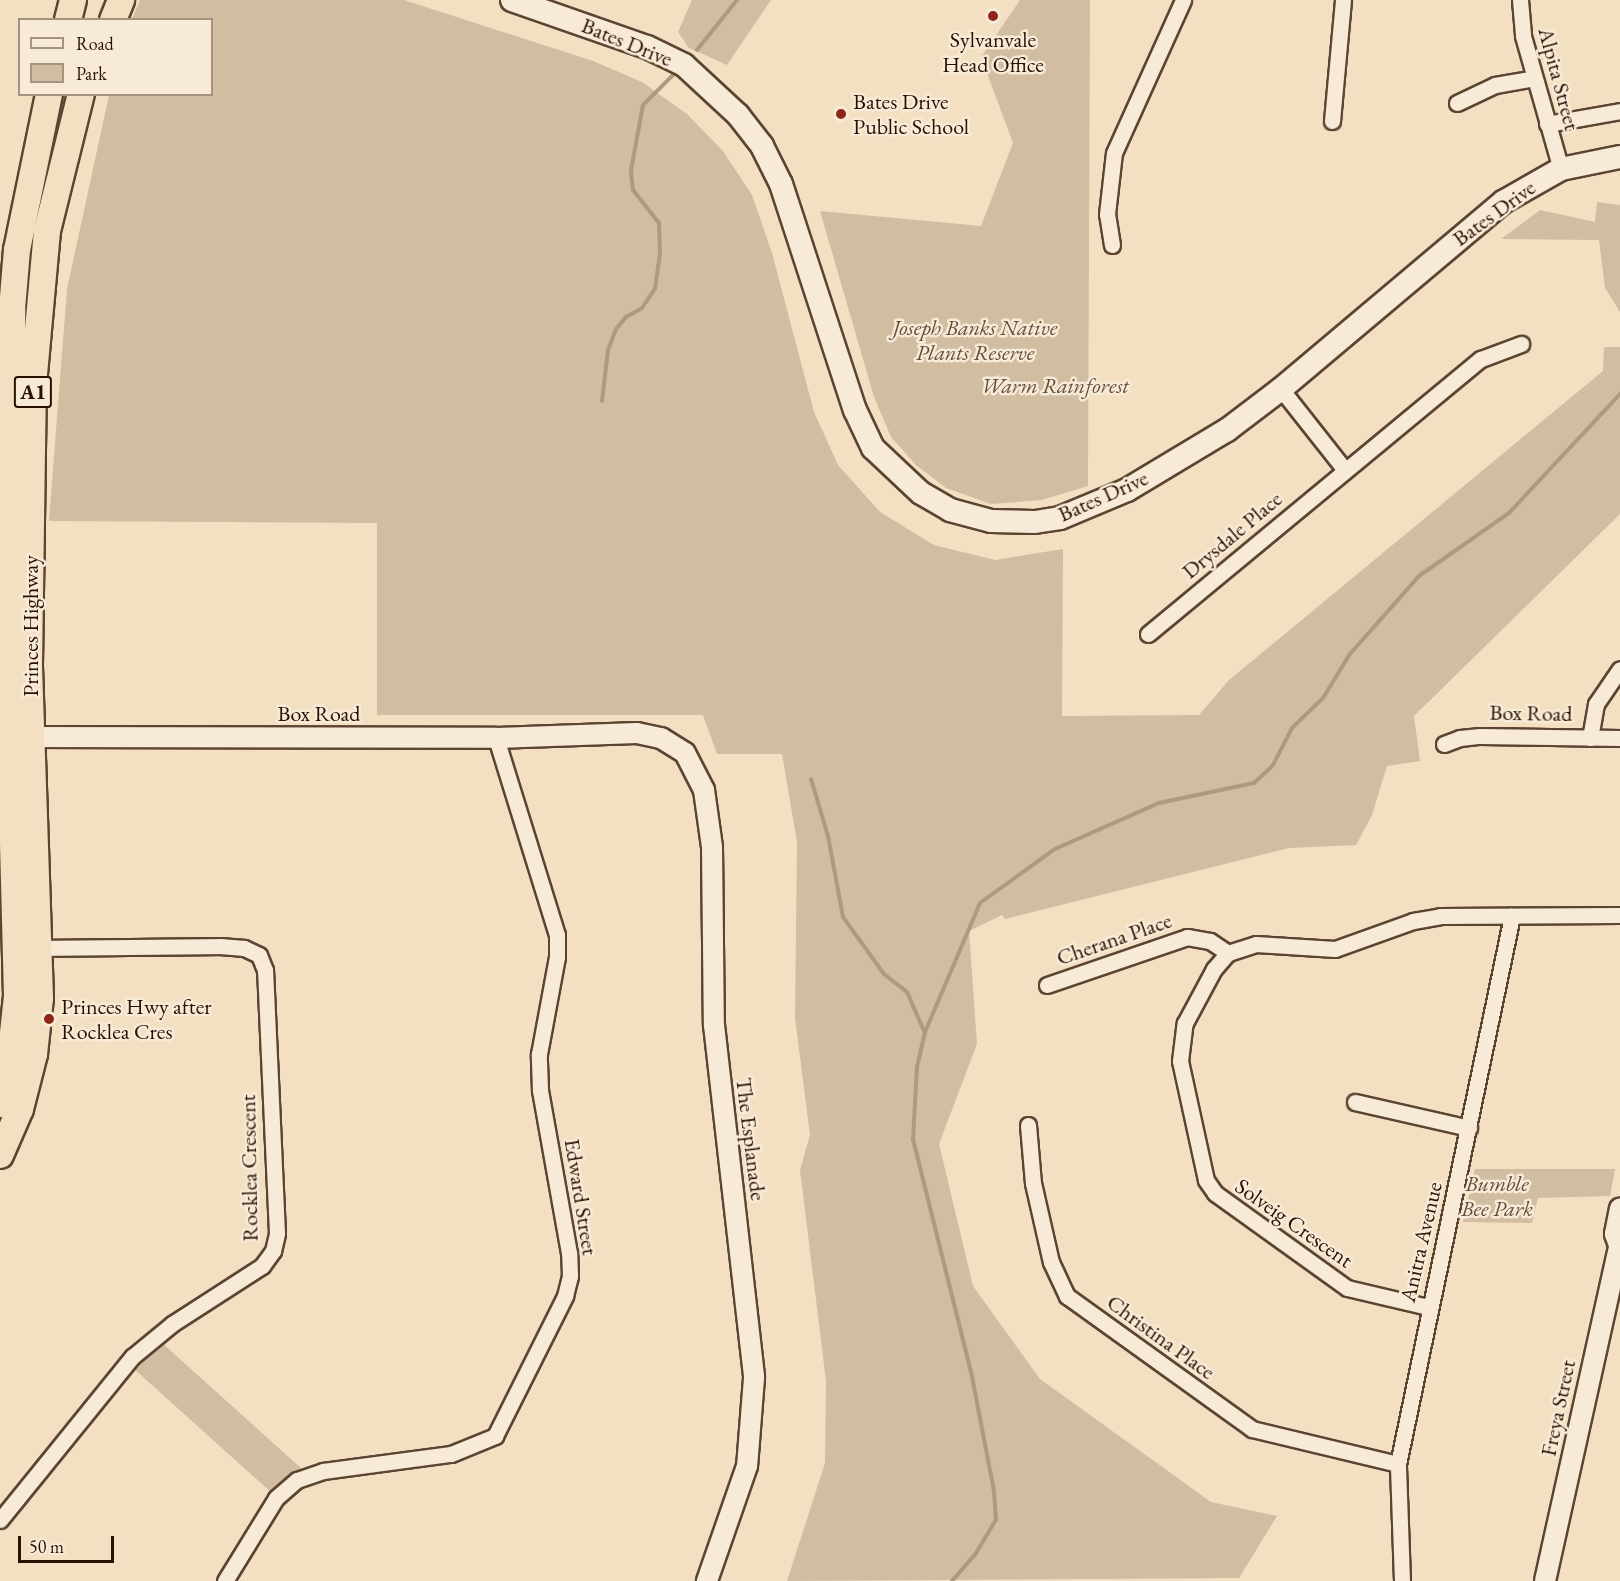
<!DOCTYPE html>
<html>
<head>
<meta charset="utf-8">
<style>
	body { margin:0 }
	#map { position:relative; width:1620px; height:1581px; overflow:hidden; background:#f3e0c2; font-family:"EB Garamond",serif }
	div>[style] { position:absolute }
	.green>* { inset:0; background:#d1bda2; transform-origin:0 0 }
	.stream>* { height:4px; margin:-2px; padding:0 2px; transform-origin:2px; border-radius:2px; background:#af9981 }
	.roads { filter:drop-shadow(2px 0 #5c4433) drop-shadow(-2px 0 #5c4433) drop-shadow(0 2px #5c4433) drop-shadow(0 -2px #5c4433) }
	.minor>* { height:15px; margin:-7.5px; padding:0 7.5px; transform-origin:7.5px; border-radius:7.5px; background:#f7ebd7 }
	.tertiary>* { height:20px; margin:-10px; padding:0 10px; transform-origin:10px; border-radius:10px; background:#f7ebd7 }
	.secondary>* { height:22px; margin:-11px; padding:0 11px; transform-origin:11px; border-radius:11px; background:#f7ebd7 }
	.trunk>* { height:26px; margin:-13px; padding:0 13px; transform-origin:13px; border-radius:13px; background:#f3e0c2 }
	.dots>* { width:16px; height:16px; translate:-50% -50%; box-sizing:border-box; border:3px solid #f7ebd7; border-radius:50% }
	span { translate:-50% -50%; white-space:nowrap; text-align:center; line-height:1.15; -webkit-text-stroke:5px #f7ebd7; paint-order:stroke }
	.shield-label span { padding:2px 4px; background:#f7ebd7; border:2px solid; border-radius:4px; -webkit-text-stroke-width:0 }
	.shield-label { font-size:21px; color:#2a1003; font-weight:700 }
	.poi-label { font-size:22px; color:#2a1003 }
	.left { translate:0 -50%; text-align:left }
	.street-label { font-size:22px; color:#2a1003 }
	.park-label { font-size:22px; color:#644d3b; font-style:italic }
	.legend { position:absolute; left:18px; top:18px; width:195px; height:78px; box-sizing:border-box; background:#f7ebd7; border:2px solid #a59382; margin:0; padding:8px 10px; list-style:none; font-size:18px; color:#2a1003 }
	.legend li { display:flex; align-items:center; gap:12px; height:30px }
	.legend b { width:30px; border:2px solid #a59382 }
	.scale { position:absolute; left:18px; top:1536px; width:96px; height:27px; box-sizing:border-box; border:3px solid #2a1003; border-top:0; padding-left:8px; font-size:18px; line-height:21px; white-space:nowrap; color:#2a1003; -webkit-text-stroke:4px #f7ebd7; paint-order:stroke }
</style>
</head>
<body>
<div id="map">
	<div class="green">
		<div style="clip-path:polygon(140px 0,404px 0,593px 61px,642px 82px,687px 114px,723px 151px,752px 195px,772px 253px,814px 412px,838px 465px,880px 512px,934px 545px,995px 560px,1063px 549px,1062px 716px,1199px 715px,1229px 680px,1603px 371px,1604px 347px,1620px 347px,1620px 514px,1414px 716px,1420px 761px,1387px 766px,1372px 815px,1356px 845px,1289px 848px,1005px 919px,1002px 915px,969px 931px,977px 1044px,939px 1144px,973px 1286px,1040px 1379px,1211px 1502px,1277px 1516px,1239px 1578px,787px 1581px,825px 1463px,826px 1381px,800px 1170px,810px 1135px,795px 1018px,797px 842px,782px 754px,717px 754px,703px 715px,377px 715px,377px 523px,49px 521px,67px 289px,109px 95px,212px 94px,212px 20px,132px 19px)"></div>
		<div style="clip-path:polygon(692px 0,771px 0,727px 65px,689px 48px,678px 32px)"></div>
		<div style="clip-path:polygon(1020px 0,1090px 0,1088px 486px,1042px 500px,991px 504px,946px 488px,916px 465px,891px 437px,874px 397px,820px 211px,981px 226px,1013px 143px,981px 57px)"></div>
		<div style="clip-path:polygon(1597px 202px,1620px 205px,1620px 312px,1605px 288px,1599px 240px,1501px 239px,1540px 210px,1595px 222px)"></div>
		<div style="clip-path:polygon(1475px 1169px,1615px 1169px,1610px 1196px,1538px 1198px,1532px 1223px,1463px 1222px)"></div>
		<div style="left:161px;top:1342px;width:190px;height:38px;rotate:42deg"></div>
	</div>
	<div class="stream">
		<div style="left:697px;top:50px;width:64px;rotate:-51.3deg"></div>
		<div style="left:602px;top:401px;width:51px;rotate:-83.3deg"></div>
		<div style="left:608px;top:350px;width:22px;rotate:-69deg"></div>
		<div style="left:616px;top:329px;width:16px;rotate:-50deg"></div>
		<div style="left:626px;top:317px;width:18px;rotate:-29deg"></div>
		<div style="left:642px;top:308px;width:23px;rotate:-56deg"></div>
		<div style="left:655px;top:289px;width:37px;rotate:-82deg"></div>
		<div style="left:660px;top:252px;width:29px;rotate:-92deg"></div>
		<div style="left:659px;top:223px;width:42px;rotate:-128.2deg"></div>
		<div style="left:633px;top:190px;width:20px;rotate:-96deg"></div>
		<div style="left:631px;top:170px;width:66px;rotate:-79.5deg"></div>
		<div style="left:643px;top:105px;width:44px;rotate:-45deg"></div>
		<div style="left:811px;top:779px;width:59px;rotate:73.4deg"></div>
		<div style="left:828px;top:836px;width:82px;rotate:79.5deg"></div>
		<div style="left:843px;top:917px;width:70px;rotate:54.3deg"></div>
		<div style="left:884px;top:974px;width:29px;rotate:38deg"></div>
		<div style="left:907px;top:992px;width:43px;rotate:66.4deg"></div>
		<div style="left:952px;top:1581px;width:37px;rotate:-49deg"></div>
		<div style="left:976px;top:1553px;width:39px;rotate:-59deg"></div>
		<div style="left:996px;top:1520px;width:29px;rotate:-94deg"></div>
		<div style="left:994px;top:1491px;width:121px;rotate:-100.9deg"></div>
		<div style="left:971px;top:1372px;width:239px;rotate:-104deg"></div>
		<div style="left:913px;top:1140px;width:73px;rotate:-86.9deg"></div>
		<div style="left:917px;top:1067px;width:36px;rotate:-77deg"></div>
		<div style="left:925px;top:1032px;width:140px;rotate:-66.9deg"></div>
		<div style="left:980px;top:903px;width:92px;rotate:-35.8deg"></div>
		<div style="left:1055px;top:849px;width:114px;rotate:-23.9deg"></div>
		<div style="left:1159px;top:803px;width:97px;rotate:-11.9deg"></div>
		<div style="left:1254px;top:783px;width:26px;rotate:-43deg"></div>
		<div style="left:1273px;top:765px;width:42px;rotate:-62.8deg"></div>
		<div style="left:1292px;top:728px;width:43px;rotate:-44.1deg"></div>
		<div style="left:1323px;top:698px;width:52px;rotate:-58.5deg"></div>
		<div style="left:1350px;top:654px;width:104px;rotate:-48.5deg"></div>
		<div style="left:1419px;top:576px;width:110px;rotate:-35deg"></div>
		<div style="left:1509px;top:513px;width:163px;rotate:-47deg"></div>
	</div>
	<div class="roads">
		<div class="minor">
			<div style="left:1520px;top:0;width:36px;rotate:85deg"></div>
			<div style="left:1523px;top:36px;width:138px;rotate:74.1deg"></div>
			<div style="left:1457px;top:103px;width:42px;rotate:-25.3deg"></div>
			<div style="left:1495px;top:85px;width:40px;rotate:-10deg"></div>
			<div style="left:1332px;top:121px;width:121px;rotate:-84.8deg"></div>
			<div style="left:1547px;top:124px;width:74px;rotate:-10.1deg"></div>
			<div style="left:1112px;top:245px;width:31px;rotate:-99deg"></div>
			<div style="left:1107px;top:214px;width:61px;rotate:-83.5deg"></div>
			<div style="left:1114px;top:153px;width:168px;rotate:-65.7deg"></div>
			<div style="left:1281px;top:389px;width:103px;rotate:51.7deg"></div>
			<div style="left:1148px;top:634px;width:432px;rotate:-39.6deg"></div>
			<div style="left:1481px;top:359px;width:43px;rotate:-20.6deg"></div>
			<div style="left:1590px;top:738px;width:35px;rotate:-80deg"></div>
			<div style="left:1596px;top:704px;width:42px;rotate:-55.6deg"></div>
			<div style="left:1444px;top:744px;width:17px;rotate:-21deg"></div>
			<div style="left:1460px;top:738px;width:20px;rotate:-6deg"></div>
			<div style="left:1480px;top:736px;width:140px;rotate:0.8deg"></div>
			<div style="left:1047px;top:985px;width:148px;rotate:-18.9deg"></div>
			<div style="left:1187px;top:937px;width:23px;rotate:10deg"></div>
			<div style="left:1210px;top:941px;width:22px;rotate:34deg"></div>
			<div style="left:1355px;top:1102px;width:117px;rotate:12.8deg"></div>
			<div style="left:1028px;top:1125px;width:58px;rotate:85.1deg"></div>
			<div style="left:1033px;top:1183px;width:81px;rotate:77.2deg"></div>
			<div style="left:1051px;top:1262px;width:38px;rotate:65deg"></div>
			<div style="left:1067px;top:1296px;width:228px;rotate:35.7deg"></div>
			<div style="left:1252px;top:1429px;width:150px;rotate:13.5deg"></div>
			<div style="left:1428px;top:1307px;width:83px;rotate:-166.8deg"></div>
			<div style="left:1347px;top:1288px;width:163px;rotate:-144.3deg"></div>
			<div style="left:1215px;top:1193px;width:16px;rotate:-125deg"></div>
			<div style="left:1206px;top:1180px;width:122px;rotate:-102.3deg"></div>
			<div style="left:1180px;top:1061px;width:38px;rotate:-83deg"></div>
			<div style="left:1185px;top:1023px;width:61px;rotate:-61.8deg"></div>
			<div style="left:1214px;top:969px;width:21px;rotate:-49deg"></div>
			<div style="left:1228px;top:953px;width:29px;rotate:-18deg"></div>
			<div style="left:1256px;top:944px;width:79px;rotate:3.6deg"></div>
			<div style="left:1335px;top:949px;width:83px;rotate:-19.7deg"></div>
			<div style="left:1413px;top:921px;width:27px;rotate:-10deg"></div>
			<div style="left:1440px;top:916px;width:180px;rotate:-0.3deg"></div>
			<div style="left:0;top:1520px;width:210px;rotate:-51deg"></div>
			<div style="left:132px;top:1357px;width:52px;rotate:-39.5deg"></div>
			<div style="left:172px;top:1324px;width:107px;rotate:-32.8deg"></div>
			<div style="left:262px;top:1266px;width:19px;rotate:-54deg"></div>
			<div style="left:273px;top:1251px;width:18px;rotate:-77deg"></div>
			<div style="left:277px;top:1233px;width:263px;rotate:-92.6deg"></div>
			<div style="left:265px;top:970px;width:16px;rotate:-112deg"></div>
			<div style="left:259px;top:955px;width:17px;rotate:-155deg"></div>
			<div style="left:244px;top:948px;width:24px;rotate:-175deg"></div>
			<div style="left:220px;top:946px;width:180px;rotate:179.4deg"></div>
			<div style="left:225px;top:1581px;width:97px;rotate:-58.4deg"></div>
			<div style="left:276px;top:1498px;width:28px;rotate:-41deg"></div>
			<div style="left:297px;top:1480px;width:28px;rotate:-19deg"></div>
			<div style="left:323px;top:1471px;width:129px;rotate:-7.6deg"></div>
			<div style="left:451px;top:1454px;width:48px;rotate:-22.2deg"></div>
			<div style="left:495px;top:1436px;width:157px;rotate:-63.4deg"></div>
			<div style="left:565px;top:1296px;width:21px;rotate:-76deg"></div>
			<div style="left:570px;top:1276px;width:23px;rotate:-92deg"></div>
			<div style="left:569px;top:1253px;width:166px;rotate:-100.1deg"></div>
			<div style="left:540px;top:1090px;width:36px;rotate:-92deg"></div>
			<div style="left:539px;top:1054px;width:99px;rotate:-79.5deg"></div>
			<div style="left:557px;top:957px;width:22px;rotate:-90deg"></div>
			<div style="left:557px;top:935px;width:206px;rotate:-107.2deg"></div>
			<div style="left:1402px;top:1581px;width:117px;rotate:-92deg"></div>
			<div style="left:1398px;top:1464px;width:560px;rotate:-78.25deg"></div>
		</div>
		<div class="tertiary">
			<div style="left:18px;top:737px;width:478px;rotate:0.1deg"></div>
			<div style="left:496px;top:738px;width:141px;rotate:-2deg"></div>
			<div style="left:637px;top:733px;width:25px;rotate:12deg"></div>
			<div style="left:661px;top:738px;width:28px;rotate:32deg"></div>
			<div style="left:685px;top:753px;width:42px;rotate:62.8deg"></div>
			<div style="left:704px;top:790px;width:58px;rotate:82deg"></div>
			<div style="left:712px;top:847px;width:178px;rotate:89.4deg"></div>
			<div style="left:714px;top:1025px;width:355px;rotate:83.5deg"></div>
			<div style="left:754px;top:1378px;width:88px;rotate:94.5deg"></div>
			<div style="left:747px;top:1466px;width:122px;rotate:109.2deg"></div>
			<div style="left:1619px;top:1245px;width:12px;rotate:-110deg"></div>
			<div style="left:1615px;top:1234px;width:26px;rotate:-79deg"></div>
			<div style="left:1545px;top:1581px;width:345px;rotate:-77.5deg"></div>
		</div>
		<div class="secondary">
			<div style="left:512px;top:0;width:143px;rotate:19.2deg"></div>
			<div style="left:647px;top:47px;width:41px;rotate:25.9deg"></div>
			<div style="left:684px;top:65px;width:74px;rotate:42.8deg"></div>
			<div style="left:738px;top:115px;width:39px;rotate:52deg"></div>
			<div style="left:762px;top:146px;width:42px;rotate:63.4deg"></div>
			<div style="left:781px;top:184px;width:238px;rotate:71.9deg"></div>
			<div style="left:855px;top:410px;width:42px;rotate:64.7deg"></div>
			<div style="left:873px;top:448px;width:66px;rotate:43.2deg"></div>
			<div style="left:921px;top:493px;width:34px;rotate:30deg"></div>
			<div style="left:950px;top:510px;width:42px;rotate:15deg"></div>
			<div style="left:991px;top:521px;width:44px;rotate:1.3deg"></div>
			<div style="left:1035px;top:522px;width:25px;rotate:-9deg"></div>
			<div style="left:1060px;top:518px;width:73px;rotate:-22.7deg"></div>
			<div style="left:1127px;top:490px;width:117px;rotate:-31deg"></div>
			<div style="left:1227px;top:430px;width:68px;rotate:-37.2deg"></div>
			<div style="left:1281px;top:389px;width:290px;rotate:-40.1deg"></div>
			<div style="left:1503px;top:202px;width:67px;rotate:-29.6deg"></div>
			<div style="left:1561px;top:169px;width:60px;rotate:-11.5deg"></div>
		</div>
		<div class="trunk">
			<div style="left:68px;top:20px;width:21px;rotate:-76deg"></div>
			<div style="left:113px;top:20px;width:22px;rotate:-68deg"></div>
			<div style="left:0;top:1104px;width:17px;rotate:-66deg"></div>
			<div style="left:7px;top:1088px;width:93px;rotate:-83.8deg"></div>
			<div style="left:17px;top:996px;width:259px;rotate:-91.5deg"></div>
			<div style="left:10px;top:737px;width:428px;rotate:-89.7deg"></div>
			<div style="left:12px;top:309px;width:59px;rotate:-85.2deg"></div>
			<div style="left:17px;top:250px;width:159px;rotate:-78.4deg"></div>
			<div style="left:0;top:1155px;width:50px;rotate:-66.5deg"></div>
			<div style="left:20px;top:1109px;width:57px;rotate:-75.7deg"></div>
			<div style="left:34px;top:1054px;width:56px;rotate:-83.9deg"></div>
			<div style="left:40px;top:998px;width:333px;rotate:-91.9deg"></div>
			<div style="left:29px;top:665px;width:280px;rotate:-89.2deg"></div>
			<div style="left:33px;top:385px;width:155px;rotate:-84.8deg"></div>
			<div style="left:47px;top:231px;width:141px;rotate:-76.1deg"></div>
		</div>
	</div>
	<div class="dots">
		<div style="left:993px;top:16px;background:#8f2418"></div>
		<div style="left:841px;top:114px;background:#8f2418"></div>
		<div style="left:49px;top:1019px;background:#8f2418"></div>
	</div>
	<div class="shield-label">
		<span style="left:33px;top:392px">A1</span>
	</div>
	<div class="poi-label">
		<span style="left:993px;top:52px">Sylvanvale<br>Head Office</span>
		<span class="left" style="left:853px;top:114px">Bates Drive<br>Public School</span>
		<span class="left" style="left:61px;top:1019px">Princes Hwy after<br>Rocklea Cres</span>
	</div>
	<div class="street-label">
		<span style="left:627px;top:42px;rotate:22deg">Bates Drive</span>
		<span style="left:1559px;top:79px;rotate:75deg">Alpita Street</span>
		<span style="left:1494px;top:213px;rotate:-36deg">Bates Drive</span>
		<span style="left:1103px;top:496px;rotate:-24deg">Bates Drive</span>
		<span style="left:1232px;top:535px;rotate:-40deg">Drysdale Place</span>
		<span style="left:31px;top:626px;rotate:-90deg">Princes Highway</span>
		<span style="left:1531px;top:713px;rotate:1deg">Box Road</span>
		<span style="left:319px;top:714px">Box Road</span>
		<span style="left:1114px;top:939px;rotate:-19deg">Cherana Place</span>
		<span style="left:751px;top:1139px;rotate:83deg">The Esplanade</span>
		<span style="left:249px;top:1168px;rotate:-91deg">Rocklea Crescent</span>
		<span style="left:581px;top:1197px;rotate:81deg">Edward Street</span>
		<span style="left:1294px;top:1223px;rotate:35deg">Solveig Crescent</span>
		<span style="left:1421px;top:1242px;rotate:-77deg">Anitra Avenue</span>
		<span style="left:1161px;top:1337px;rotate:36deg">Christina Place</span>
		<span style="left:1558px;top:1408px;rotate:-78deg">Freya Street</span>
	</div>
	<div class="park-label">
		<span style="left:975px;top:340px">Joseph Banks Native<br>Plants Reserve</span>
		<span style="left:1055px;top:386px">Warm Rainforest</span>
		<span style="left:1497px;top:1196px">Bumble<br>Bee Park</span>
	</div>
	<ul class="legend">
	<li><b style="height:8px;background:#f7ebd7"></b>Road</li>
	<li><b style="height:16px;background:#d1bda2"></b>Park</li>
	</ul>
	<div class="scale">50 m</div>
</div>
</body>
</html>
